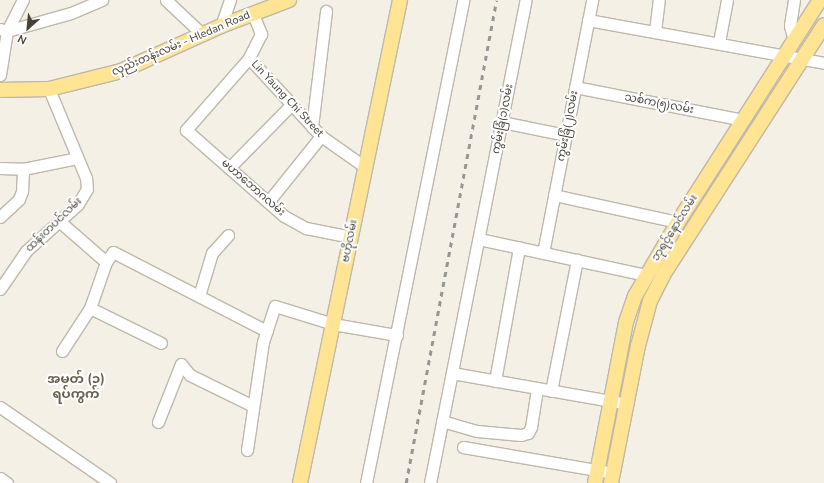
<!DOCTYPE html>
<html>
<head>
<meta charset="utf-8">
<style>
	body { margin:0 }
	#map { position:relative; width:824px; height:483px; overflow:hidden; background:#f4f0e6; font-family:"Nunito Sans","Noto Sans Myanmar",sans-serif }
	div>[style] { position:absolute }
	.roads { filter:drop-shadow(1px 0 #bfb8a9) drop-shadow(-1px 0 #bfb8a9) drop-shadow(0 1px #bfb8a9) drop-shadow(0 -1px #bfb8a9) }
	.minor>* { height:11px; margin:-5.5px; padding:0 5.5px; transform-origin:5.5px; border-radius:5.5px; background:#fff }
	.major>* { height:14px; margin:-7px; padding:0 7px; transform-origin:7px; border-radius:7px; background:#ffe494 }
	.rail>* { height:2.5px; margin-top:-1.25px; transform-origin:0; background:repeating-linear-gradient(90deg,#969696 0 5px,transparent 0 10px) }
	span { translate:-50% -50%; white-space:nowrap; text-align:center; line-height:1.15; -webkit-text-stroke:4px #fff; paint-order:stroke }
	.street-label { font-size:11px; color:#474035 }
	.quarter-label { font-size:13px; color:#6a5f4c; font-weight:700 }
	.north { position:absolute; left:8px; top:8px; width:40px; height:40px; -webkit-text-stroke:3px #fff; paint-order:stroke; rotate:207deg; font-size:11px; font-weight:700; line-height:16px; text-align:center; color:#474035 }
	.north::after { content:''; display:block; margin:auto; width:14px; height:18px; background:#474035; clip-path:polygon(50% 0,100% 100%,50% 72%,0 100%) }
</style>
</head>
<body>
<div id="map">
	<div class="roads">
		<div class="minor">
			<div style="left:166px;top:0;width:51px;rotate:43.4deg"></div>
			<div style="left:794px;top:0;width:26px;rotate:99deg"></div>
			<div style="left:790px;top:26px;width:15px;rotate:74deg"></div>
			<div style="left:253px;top:14px;width:22px;rotate:68deg"></div>
			<div style="left:261px;top:34px;width:27px;rotate:117deg"></div>
			<div style="left:249px;top:58px;width:96px;rotate:131.2deg"></div>
			<div style="left:186px;top:130px;width:130px;rotate:41.3deg"></div>
			<div style="left:284px;top:216px;width:25px;rotate:29deg"></div>
			<div style="left:306px;top:228px;width:46px;rotate:11.3deg"></div>
			<div style="left:588px;top:20px;width:240px;rotate:10.3deg"></div>
			<div style="left:221px;top:26px;width:28px;rotate:-71deg"></div>
			<div style="left:0;top:29px;width:7px;rotate:16deg"></div>
			<div style="left:7px;top:31px;width:66px;rotate:-15.7deg"></div>
			<div style="left:71px;top:13px;width:34px;rotate:-23deg"></div>
			<div style="left:655px;top:31px;width:31px;rotate:-83deg"></div>
			<div style="left:719px;top:42px;width:43px;rotate:-79.2deg"></div>
			<div style="left:249px;top:58px;width:106px;rotate:47.3deg"></div>
			<div style="left:321px;top:136px;width:54px;rotate:35.2deg"></div>
			<div style="left:0;top:75px;width:45px;rotate:-81deg"></div>
			<div style="left:7px;top:31px;width:35px;rotate:-63deg"></div>
			<div style="left:575px;top:87px;width:171px;rotate:11.1deg"></div>
			<div style="left:502px;top:122px;width:65px;rotate:11.5deg"></div>
			<div style="left:312px;top:127px;width:117px;rotate:-83.1deg"></div>
			<div style="left:0;top:168px;width:23px;rotate:2deg"></div>
			<div style="left:23px;top:169px;width:55px;rotate:-11.5deg"></div>
			<div style="left:229px;top:168px;width:88px;rotate:-45.5deg"></div>
			<div style="left:554px;top:195px;width:127px;rotate:12.3deg"></div>
			<div style="left:268px;top:202px;width:85px;rotate:-51.2deg"></div>
			<div style="left:0;top:217px;width:26px;rotate:-43deg"></div>
			<div style="left:19px;top:199px;width:9px;rotate:-69deg"></div>
			<div style="left:22px;top:191px;width:22px;rotate:-87deg"></div>
			<div style="left:59px;top:221px;width:62px;rotate:41.1deg"></div>
			<div style="left:479px;top:239px;width:170px;rotate:12.2deg"></div>
			<div style="left:543px;top:253px;width:258px;rotate:-79deg"></div>
			<div style="left:0;top:289px;width:46px;rotate:-55.6deg"></div>
			<div style="left:26px;top:251px;width:70px;rotate:-42.1deg"></div>
			<div style="left:78px;top:204px;width:17px;rotate:-59deg"></div>
			<div style="left:87px;top:189px;width:11px;rotate:-95deg"></div>
			<div style="left:86px;top:178px;width:96px;rotate:-112.6deg"></div>
			<div style="left:199px;top:296px;width:45px;rotate:-73.2deg"></div>
			<div style="left:212px;top:253px;width:24px;rotate:-48deg"></div>
			<div style="left:90px;top:308px;width:79px;rotate:26.2deg"></div>
			<div style="left:62px;top:351px;width:51px;rotate:-56.9deg"></div>
			<div style="left:90px;top:308px;width:49px;rotate:-70.8deg"></div>
			<div style="left:106px;top:262px;width:12px;rotate:-55deg"></div>
			<div style="left:113px;top:252px;width:173px;rotate:27.2deg"></div>
			<div style="left:181px;top:364px;width:14px;rotate:51deg"></div>
			<div style="left:190px;top:375px;width:70px;rotate:26.2deg"></div>
			<div style="left:452px;top:373px;width:178px;rotate:10deg"></div>
			<div style="left:495px;top:381px;width:136px;rotate:-79.8deg"></div>
			<div style="left:551px;top:391px;width:134px;rotate:-78.8deg"></div>
			<div style="left:0;top:407px;width:134px;rotate:34.6deg"></div>
			<div style="left:442px;top:421px;width:36px;rotate:16deg"></div>
			<div style="left:477px;top:431px;width:44px;rotate:5.2deg"></div>
			<div style="left:521px;top:435px;width:7px;rotate:-16deg"></div>
			<div style="left:528px;top:433px;width:7px;rotate:-63deg"></div>
			<div style="left:531px;top:427px;width:39px;rotate:-81deg"></div>
			<div style="left:158px;top:422px;width:62px;rotate:-68.4deg"></div>
			<div style="left:463px;top:447px;width:152px;rotate:9.8deg"></div>
			<div style="left:247px;top:450px;width:109px;rotate:-81.6deg"></div>
			<div style="left:263px;top:342px;width:38px;rotate:-72deg"></div>
			<div style="left:275px;top:306px;width:61px;rotate:17.2deg"></div>
			<div style="left:333px;top:324px;width:65px;rotate:9.8deg"></div>
			<div style="left:0;top:478px;width:9px;rotate:36deg"></div>
			<div style="left:366px;top:483px;width:493px;rotate:-78.6deg"></div>
			<div style="left:430px;top:483px;width:492px;rotate:-78.8deg"></div>
		</div>
		<div class="major">
			<div style="left:0;top:90px;width:49px;rotate:-1.2deg"></div>
			<div style="left:49px;top:89px;width:74px;rotate:-14deg"></div>
			<div style="left:121px;top:71px;width:110px;rotate:-24.2deg"></div>
			<div style="left:221px;top:26px;width:73px;rotate:-20.9deg"></div>
			<div style="left:300px;top:483px;width:493px;rotate:-78.3deg"></div>
			<div style="left:595px;top:483px;width:164px;rotate:-79.1deg"></div>
			<div style="left:626px;top:322px;width:28px;rotate:-71deg"></div>
			<div style="left:635px;top:296px;width:86px;rotate:-59.8deg"></div>
			<div style="left:678px;top:222px;width:264px;rotate:-57.4deg"></div>
			<div style="left:611px;top:483px;width:140px;rotate:-78.9deg"></div>
			<div style="left:638px;top:346px;width:47px;rotate:-75.1deg"></div>
			<div style="left:650px;top:301px;width:29px;rotate:-63deg"></div>
			<div style="left:663px;top:275px;width:297px;rotate:-57.2deg"></div>
		</div>
	</div>
	<div class="rail">
		<div style="left:406px;top:483px;width:491px;rotate:-79.4deg"></div>
	</div>
	<div class="street-label">
		<span style="left:181px;top:44px;rotate:-23deg">လှည်းတန်းလမ်း - Hledan Road</span>
		<span style="left:287px;top:99px;rotate:47deg">Lin Yaung Chi Street</span>
		<span style="left:659px;top:104px;rotate:11deg">သစ်က(၅)လမ်း</span>
		<span style="left:503px;top:119px;rotate:-79deg">ကွမ်းခြံ(၁)လမ်း</span>
		<span style="left:568px;top:126px;rotate:-79deg">ကွမ်းခြံ(၂)လမ်း</span>
		<span style="left:253px;top:188px;rotate:41deg">မဟာဘောဂလမ်း</span>
		<span style="left:54px;top:225px;rotate:-44deg">ထန်းတပင်လမ်း</span>
		<span style="left:675px;top:228px;rotate:-58deg">ဘုရင့်နောင်လမ်း</span>
		<span style="left:350px;top:241px;rotate:-79deg">ဗဟိုလမ်း</span>
	</div>
	<div class="quarter-label">
		<span style="left:76px;top:387px">အမှတ် (၃)<br>ရပ်ကွက်</span>
	</div>
	<div class="north">N</div>
</div>
</body>
</html>
